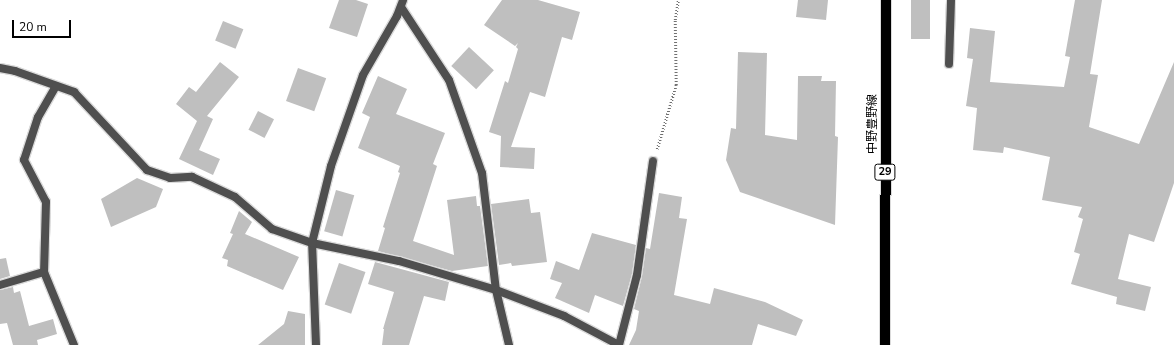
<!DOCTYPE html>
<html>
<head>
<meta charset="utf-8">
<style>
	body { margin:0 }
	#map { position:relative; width:1174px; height:345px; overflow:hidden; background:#fff; font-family:"Nunito Sans","Noto Sans JP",sans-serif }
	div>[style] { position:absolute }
	.building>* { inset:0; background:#bfbfbf; transform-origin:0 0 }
	.path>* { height:2.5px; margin-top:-1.25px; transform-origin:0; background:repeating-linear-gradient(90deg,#717171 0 1px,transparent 0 3px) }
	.roads { filter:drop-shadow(1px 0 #dbdbdb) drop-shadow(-1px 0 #dbdbdb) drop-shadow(0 1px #dbdbdb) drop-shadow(0 -1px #dbdbdb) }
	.street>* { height:8px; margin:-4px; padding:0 4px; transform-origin:4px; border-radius:4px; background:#4f4f4f }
	.primary>* { height:10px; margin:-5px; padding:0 5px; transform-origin:5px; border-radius:5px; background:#000 }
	span { translate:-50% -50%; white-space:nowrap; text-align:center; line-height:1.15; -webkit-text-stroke:4px #fff; paint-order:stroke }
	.shield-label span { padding:1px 3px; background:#fff; border:1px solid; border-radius:3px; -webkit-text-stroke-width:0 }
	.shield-label { font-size:11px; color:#000; font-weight:700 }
	.street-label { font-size:12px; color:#000 }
	.scale { position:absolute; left:12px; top:20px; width:59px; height:18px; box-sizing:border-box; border:2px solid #000; border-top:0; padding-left:5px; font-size:12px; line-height:14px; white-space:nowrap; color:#000; -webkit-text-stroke:3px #fff; paint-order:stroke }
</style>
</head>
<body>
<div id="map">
	<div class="building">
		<div style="clip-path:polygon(339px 0,356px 0,368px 4px,357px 37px,329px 28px)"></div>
		<div style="clip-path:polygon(502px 0,538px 0,580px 12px,572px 40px,562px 37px,545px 97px,530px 92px,511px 147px,535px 148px,534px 169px,500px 167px,501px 136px,489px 132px,505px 81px,508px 83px,518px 49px,516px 47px,518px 43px,515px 46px,484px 25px)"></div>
		<div style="clip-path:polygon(798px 0,828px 0,826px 20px,796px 17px)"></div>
		<div style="left:911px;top:0;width:19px;height:39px"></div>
		<div style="clip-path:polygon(1075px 0,1102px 0,1090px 74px,1098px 75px,1089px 127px,1139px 144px,1174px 62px,1174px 183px,1154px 242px,1129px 234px,1118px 279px,1151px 287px,1145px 311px,1116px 304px,1117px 297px,1071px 284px,1080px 254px,1074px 252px,1083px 219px,1078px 217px,1082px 207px,1042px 200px,1050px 157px,1004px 147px,1003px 153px,973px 150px,977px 108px,966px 106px,973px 59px,967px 58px,970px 28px,995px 31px,990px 82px,1064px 87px,1070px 57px,1065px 56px)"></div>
		<div style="left:223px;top:21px;width:22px;height:21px;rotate:22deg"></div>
		<div style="left:469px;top:47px;width:34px;height:26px;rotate:43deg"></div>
		<div style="clip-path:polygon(738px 52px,767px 53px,765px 135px,797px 140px,798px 76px,822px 76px,821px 81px,836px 81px,835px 136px,838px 137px,835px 225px,740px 192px,726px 160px,731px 128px,736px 129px)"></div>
		<div style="clip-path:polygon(220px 62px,239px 77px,207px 116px,213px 119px,199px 150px,220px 159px,213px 175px,179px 159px,197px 121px,176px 104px,189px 87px,196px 92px)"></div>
		<div style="left:298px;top:68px;width:30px;height:35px;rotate:20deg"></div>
		<div style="clip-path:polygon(378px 76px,407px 89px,396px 114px,445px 133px,433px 164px,437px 166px,413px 241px,454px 255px,447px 200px,476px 196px,477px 206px,480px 206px,488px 266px,452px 271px,378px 251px,385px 228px,383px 227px,400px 173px,398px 172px,400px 166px,358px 148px,370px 117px,362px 113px)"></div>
		<div style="left:258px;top:111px;width:18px;height:21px;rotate:27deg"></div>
		<div style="clip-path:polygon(137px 178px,163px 189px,156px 207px,111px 227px,101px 199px)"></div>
		<div style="left:336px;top:190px;width:19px;height:43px;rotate:16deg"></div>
		<div style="clip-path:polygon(659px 193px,682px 197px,679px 218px,687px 219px,674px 295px,710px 304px,714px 288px,765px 302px,803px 320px,796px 336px,758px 324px,752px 345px,629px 345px,636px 330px,639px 311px,634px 309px,642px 276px,646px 248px,650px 249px)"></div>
		<div style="clip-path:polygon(529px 199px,531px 213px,540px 212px,547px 262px,512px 266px,511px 263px,499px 265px,491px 204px)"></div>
		<div style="clip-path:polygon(239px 211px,252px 222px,245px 234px,299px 257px,283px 290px,227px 266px,228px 260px,222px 258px,233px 234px,230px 233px)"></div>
		<div style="clip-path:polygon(592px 233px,636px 245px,632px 274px,623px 306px,595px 295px,589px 313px,555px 298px,562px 283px,550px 279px,556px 261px,579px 270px)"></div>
		<div style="clip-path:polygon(6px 258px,10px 276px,0 279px,0 259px)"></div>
		<div style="clip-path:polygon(375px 262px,449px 282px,445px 301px,424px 296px,409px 345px,382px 345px,384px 329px,383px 329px,394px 292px,368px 284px)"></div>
		<div style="left:339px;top:263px;width:28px;height:44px;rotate:19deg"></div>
		<div style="clip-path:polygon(13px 287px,14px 293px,20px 291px,29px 326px,53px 319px,57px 334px,37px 340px,38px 345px,13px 345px,7px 323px,0 324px,0 290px)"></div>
		<div style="clip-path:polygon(288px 311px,305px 314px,305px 345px,258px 345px,284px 324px)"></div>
	</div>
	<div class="path">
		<div style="left:657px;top:149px;width:67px;rotate:-73.5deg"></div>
		<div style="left:676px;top:85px;width:65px;rotate:-90.9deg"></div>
		<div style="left:675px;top:20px;width:20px;rotate:-81deg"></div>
	</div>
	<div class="roads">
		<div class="street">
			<div style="left:401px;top:7px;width:87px;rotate:56.7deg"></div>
			<div style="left:449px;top:80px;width:99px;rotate:70.5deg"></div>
			<div style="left:482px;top:173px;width:118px;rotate:83.2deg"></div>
			<div style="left:496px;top:290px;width:57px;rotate:76.7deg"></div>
			<div style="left:949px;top:64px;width:64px;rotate:-88.2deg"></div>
			<div style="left:0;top:68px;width:15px;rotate:11deg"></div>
			<div style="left:15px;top:71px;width:63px;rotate:19.6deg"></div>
			<div style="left:74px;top:92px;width:107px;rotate:46.9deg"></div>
			<div style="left:147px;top:170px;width:24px;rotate:19deg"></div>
			<div style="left:170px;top:178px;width:22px;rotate:-3deg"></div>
			<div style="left:192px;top:177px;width:47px;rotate:24.9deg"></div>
			<div style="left:235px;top:197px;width:49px;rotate:40.9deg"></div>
			<div style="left:272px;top:229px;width:42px;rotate:19.3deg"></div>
			<div style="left:312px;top:243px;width:89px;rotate:11.7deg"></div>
			<div style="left:399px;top:261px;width:101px;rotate:16.6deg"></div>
			<div style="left:496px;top:290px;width:73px;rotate:20.9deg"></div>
			<div style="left:564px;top:316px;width:62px;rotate:27.8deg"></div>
			<div style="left:56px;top:86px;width:36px;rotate:120deg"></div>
			<div style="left:38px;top:117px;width:45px;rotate:108deg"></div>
			<div style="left:24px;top:160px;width:47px;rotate:62.4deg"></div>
			<div style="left:46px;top:202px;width:70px;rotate:91.6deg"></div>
			<div style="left:44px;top:272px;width:79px;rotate:67.7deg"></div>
			<div style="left:0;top:285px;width:46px;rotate:-16.5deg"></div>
			<div style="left:316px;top:345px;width:102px;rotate:-92.2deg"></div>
			<div style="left:312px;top:243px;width:79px;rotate:-76.1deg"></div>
			<div style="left:331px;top:166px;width:96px;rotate:-70.6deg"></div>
			<div style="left:363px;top:75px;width:68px;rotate:-60deg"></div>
			<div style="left:397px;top:16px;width:17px;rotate:-69deg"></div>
			<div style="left:619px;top:345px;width:72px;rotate:-75.6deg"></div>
			<div style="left:637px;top:275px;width:115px;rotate:-82deg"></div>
		</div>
		<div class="primary">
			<div style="left:885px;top:345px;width:345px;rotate:-89.8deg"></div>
		</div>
	</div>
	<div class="shield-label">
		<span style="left:885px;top:172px">29</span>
	</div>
	<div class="street-label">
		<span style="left:873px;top:124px;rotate:-90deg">中野豊野線</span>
	</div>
	<div class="scale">20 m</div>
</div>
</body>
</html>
